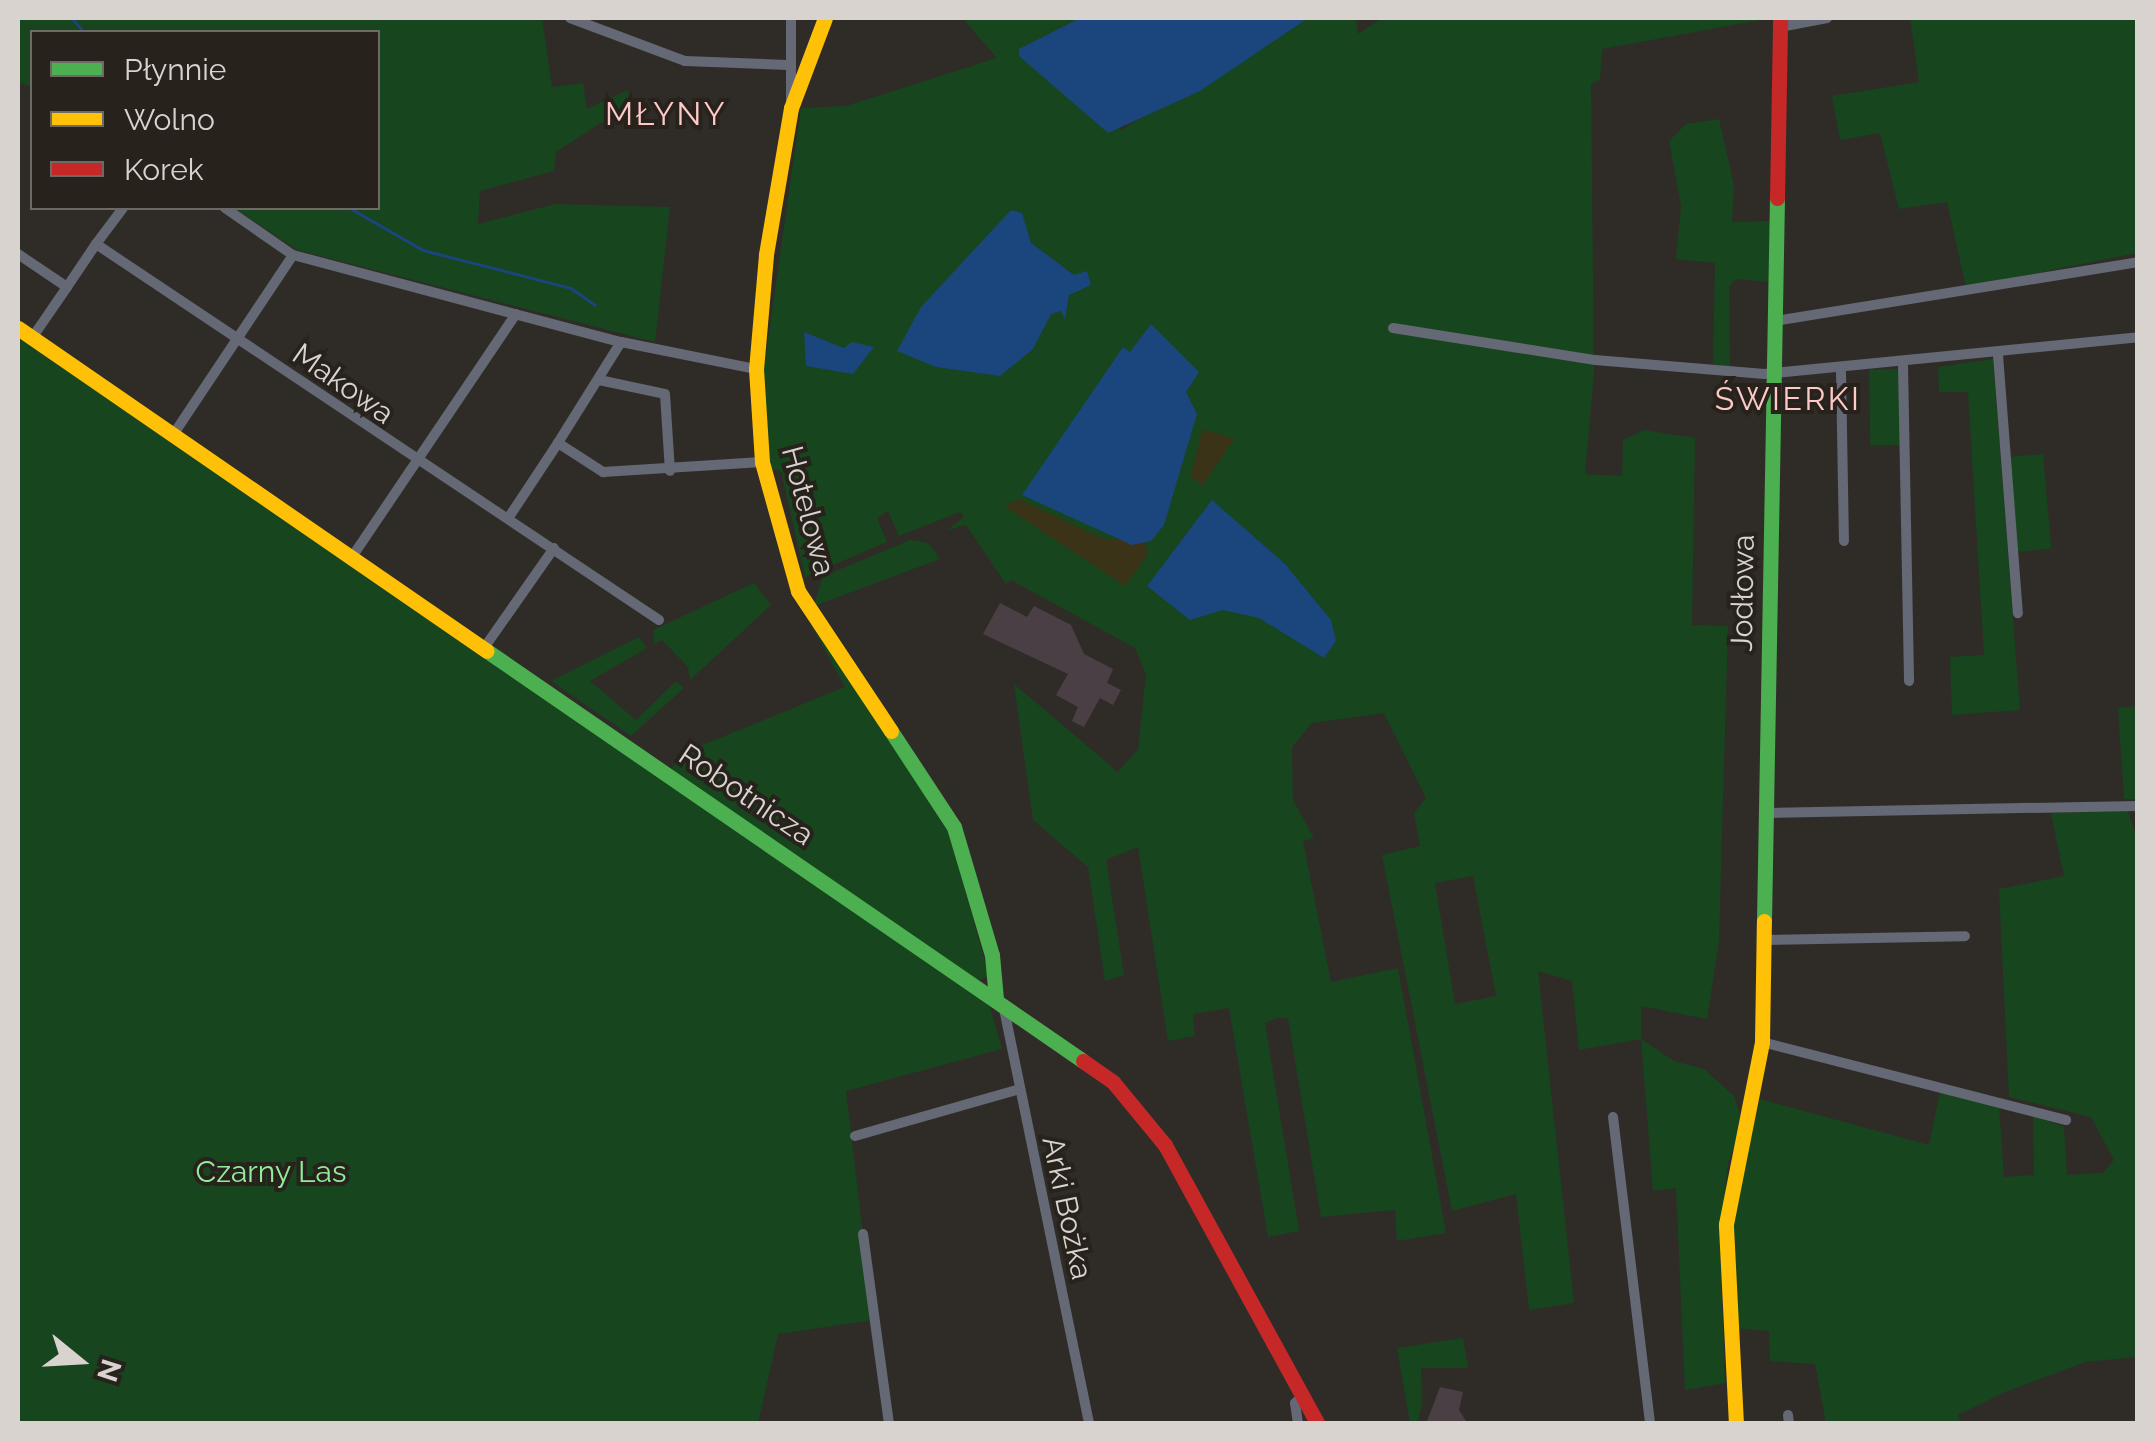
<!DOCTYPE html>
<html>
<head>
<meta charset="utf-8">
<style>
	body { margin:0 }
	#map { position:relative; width:2155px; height:1441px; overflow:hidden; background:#2f2c28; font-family:Raleway,sans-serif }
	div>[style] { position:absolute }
	.green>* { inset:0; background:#17451e; transform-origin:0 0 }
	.sand>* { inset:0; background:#3b3317 }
	.water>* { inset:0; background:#1a457d }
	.stream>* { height:2.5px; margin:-1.25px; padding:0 1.25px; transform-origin:1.25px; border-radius:1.25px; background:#1a457d }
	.building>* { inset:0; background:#4b3f46 }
	.street>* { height:10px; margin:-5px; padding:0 5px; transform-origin:5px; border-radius:5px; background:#656875 }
	.fast>* { height:15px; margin:-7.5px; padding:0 7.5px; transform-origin:7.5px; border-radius:7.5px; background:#4caf50 }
	.slow>* { height:15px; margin:-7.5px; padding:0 7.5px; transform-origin:7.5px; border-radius:7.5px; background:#ffc107 }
	.jam>* { height:15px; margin:-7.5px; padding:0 7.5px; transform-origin:7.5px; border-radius:7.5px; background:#c62828 }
	span { translate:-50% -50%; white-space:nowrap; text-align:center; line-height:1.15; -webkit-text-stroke:8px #28221c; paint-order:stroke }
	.street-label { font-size:30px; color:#d8d3cf }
	.park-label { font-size:30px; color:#91ed99 }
	.neighbourhood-label { font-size:32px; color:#fecac8; letter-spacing:2.5px }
	.frame { position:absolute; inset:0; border:20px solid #d8d3cf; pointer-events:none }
	.legend { position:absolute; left:30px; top:30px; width:350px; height:180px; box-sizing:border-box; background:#28221c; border:2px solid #6e6964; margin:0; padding:12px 18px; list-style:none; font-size:30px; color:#d8d3cf }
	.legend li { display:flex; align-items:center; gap:20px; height:50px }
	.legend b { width:50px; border:2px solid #6e6964 }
	.north { position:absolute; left:30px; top:1311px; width:100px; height:100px; -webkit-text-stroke:8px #28221c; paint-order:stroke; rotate:108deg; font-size:28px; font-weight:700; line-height:40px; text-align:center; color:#d8d3cf }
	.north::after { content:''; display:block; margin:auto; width:35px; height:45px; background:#d8d3cf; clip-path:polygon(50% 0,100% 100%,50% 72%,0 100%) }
</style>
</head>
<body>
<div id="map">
	<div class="green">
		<div style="clip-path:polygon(18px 18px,542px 18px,552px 87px,583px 83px,587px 109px,628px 90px,630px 104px,556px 152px,554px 171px,480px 191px,478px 224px,555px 204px,670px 207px,655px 342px,297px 250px,234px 208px,378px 208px,378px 32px,32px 32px,32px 87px,18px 82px)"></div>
		<div style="clip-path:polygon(evenodd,962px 18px,1080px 18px,1020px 49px,1121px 130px,1308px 18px,1356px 18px,1358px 34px,1382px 18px,1771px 18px,1602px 49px,1600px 80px,1591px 84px,1594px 373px,1585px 474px,1622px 476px,1623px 440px,1644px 430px,1695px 438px,1692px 625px,1728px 626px,1719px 941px,1707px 1019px,1641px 1006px,1641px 1039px,1674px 1061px,1704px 1069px,1734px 1096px,1743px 1124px,1728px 1163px,1720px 1242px,1725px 1383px,1685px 1390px,1676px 1188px,1653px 1191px,1641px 1039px,1579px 1050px,1572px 981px,1538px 971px,1574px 1303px,1529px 1310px,1516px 1194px,1452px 1211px,1382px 855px,1420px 846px,1414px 813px,1426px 798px,1384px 713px,1312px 723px,1292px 747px,1293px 800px,1314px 838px,1303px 841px,1331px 982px,1398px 968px,1446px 1233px,1397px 1241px,1395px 1210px,1321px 1217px,1288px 1018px,1277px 1018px,1265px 1023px,1299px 1231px,1268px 1237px,1229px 1008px,1193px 1014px,1195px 1036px,1168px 1041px,1138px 847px,1106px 860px,1124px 975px,1105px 981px,1088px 867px,1033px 820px,1014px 684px,1118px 772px,1138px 749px,1146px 674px,1135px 648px,1011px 580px,1006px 584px,966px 525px,947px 530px,964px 517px,960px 512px,899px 536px,888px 511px,877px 518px,887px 542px,805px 577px,781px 471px,768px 468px,761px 388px,801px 108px,846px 106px,997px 58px,962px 18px,1473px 876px,1496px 996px,1455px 1004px,1435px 883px,1473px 876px)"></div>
		<div style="clip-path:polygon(1910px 18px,2137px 18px,2137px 253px,1966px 287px,1947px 202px,1899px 209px,1880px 133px,1840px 140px,1832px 96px,1919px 82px)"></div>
		<div style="clip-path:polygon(1719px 119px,1734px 185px,1732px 222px,1774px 221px,1770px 282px,1736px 279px,1729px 286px,1730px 367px,1713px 364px,1715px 263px,1676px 259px,1681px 206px,1669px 141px,1686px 124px)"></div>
		<div style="clip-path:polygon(18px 337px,671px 771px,678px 755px,845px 687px,800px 604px,947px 826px,989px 976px,967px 985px,989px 1004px,1002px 1049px,846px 1091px,873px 1320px,778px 1334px,758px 1423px,18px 1423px)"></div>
		<div style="clip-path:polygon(1993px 359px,2020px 710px,1952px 715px,1950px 657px,1984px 655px,1968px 392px,1939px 392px,1938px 367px)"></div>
		<div style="left:1899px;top:369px;width:76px;height:30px;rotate:89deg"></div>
		<div style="left:2043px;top:454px;width:95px;height:35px;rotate:85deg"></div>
		<div style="clip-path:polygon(910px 540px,928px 543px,940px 559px,814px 606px,822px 577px)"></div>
		<div style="clip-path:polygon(754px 583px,771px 605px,690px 680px,688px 667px,662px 640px,654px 644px,653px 630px)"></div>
		<div style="clip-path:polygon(639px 637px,647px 648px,590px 681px,636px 720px,676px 681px,684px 688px,631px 736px,551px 681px)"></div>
		<div style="clip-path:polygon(2137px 706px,2137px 799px,2124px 799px,2118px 708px)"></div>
		<div style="clip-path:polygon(2128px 811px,2138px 842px,2137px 1357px,2085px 1362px,2005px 1392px,1958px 1415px,1961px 1423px,1826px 1423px,1815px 1364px,1770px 1361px,1769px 1331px,1731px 1328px,1730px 1224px,1760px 1099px,1929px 1145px,1941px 1087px,1999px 1104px,2004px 1177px,2034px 1175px,2033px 1116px,2064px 1127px,2067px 1175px,2103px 1173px,2114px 1160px,2091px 1117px,2009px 1097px,1999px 889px,2064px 876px,2051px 813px)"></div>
		<div style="clip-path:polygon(1463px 1338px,1468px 1368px,1421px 1368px,1422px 1402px,1418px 1423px,1410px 1423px,1397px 1348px)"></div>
	</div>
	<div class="sand">
		<div style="clip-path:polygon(1203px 429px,1234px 439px,1203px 485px,1190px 476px)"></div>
		<div style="clip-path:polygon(1019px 499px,1101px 538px,1145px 542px,1148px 554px,1125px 586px,1004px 506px)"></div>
	</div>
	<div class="water">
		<div style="clip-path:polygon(1080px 18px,1308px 18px,1200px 91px,1108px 133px,1019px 56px,1019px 49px)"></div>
		<div style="clip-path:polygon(1011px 210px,1022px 213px,1031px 243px,1074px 275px,1087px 271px,1091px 285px,1069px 295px,1065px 319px,1061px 311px,1051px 314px,1033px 349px,1000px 376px,936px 367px,897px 351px,921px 307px)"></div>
		<div style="clip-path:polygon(1151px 324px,1199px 372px,1186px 392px,1197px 414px,1164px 525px,1151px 541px,1132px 545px,1022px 495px,1123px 347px,1130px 352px)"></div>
		<div style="clip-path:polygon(804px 332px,844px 348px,852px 342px,874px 347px,853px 374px,806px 366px)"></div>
		<div style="clip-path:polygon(1212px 500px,1285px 564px,1331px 620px,1336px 641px,1324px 658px,1259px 618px,1223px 610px,1190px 620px,1147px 586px)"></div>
	</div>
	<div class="stream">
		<div style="left:72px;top:18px;width:18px;rotate:49deg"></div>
		<div style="left:350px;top:208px;width:84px;rotate:29.9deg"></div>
		<div style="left:423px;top:250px;width:153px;rotate:14.4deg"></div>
		<div style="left:571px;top:288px;width:29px;rotate:35deg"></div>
	</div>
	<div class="building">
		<div style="clip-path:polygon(1000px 603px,1027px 617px,1034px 606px,1071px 625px,1084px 654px,1113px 669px,1107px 683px,1121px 690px,1113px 705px,1100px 698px,1084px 727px,1072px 721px,1078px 707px,1056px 695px,1068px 674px,983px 634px)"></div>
		<div style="clip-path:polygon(1440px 1387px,1463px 1392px,1459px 1410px,1468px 1424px,1426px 1424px)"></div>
	</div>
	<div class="street">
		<div style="left:570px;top:18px;width:123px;rotate:20.5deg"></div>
		<div style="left:685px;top:61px;width:103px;rotate:2.2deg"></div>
		<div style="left:1780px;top:27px;width:48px;rotate:-10.8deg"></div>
		<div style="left:791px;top:102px;width:84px;rotate:-90deg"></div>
		<div style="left:225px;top:208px;width:83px;rotate:34.7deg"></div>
		<div style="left:293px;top:255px;width:339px;rotate:14.9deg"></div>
		<div style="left:621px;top:342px;width:119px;rotate:122deg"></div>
		<div style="left:558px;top:443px;width:54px;rotate:32.8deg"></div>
		<div style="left:603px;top:472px;width:159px;rotate:-3.6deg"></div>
		<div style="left:96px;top:244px;width:45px;rotate:-53.1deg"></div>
		<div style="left:18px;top:254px;width:59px;rotate:34deg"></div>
		<div style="left:67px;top:287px;width:52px;rotate:-56deg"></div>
		<div style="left:96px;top:244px;width:677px;rotate:33.74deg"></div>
		<div style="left:1775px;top:321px;width:368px;rotate:-9.2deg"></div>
		<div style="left:1393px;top:328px;width:205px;rotate:9deg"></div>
		<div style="left:1595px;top:360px;width:170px;rotate:4.7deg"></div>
		<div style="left:1764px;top:374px;width:376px;rotate:-5.6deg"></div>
		<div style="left:32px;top:338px;width:62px;rotate:-55.5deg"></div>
		<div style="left:621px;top:342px;width:138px;rotate:11.3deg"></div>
		<div style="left:1998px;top:355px;width:259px;rotate:85.6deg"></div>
		<div style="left:1903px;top:366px;width:315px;rotate:88.9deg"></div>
		<div style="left:1841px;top:372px;width:169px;rotate:89deg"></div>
		<div style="left:599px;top:380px;width:67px;rotate:12deg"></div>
		<div style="left:665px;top:394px;width:77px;rotate:86.3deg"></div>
		<div style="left:173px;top:435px;width:216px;rotate:-56.3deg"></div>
		<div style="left:509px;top:517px;width:89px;rotate:-56.5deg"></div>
		<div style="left:352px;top:557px;width:293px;rotate:-56deg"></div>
		<div style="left:484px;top:648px;width:122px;rotate:-55deg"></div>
		<div style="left:1767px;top:813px;width:371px;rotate:-1.1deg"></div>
		<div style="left:1764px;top:940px;width:201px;rotate:-1.1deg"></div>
		<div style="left:1003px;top:1004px;width:429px;rotate:78.4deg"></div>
		<div style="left:1762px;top:1042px;width:314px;rotate:14.4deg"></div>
		<div style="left:1613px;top:1117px;width:309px;rotate:83.1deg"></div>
		<div style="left:855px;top:1136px;width:167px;rotate:-15.9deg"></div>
		<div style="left:863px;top:1234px;width:192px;rotate:82.2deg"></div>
		<div style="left:1788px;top:1415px;width:9px;rotate:84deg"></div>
		<div style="left:1298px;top:1424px;width:21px;rotate:-98deg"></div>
		<div style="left:1295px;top:1403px;width:11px;rotate:-41deg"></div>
	</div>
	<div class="fast">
		<div style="left:487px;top:651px;width:723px;rotate:34.52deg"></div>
		<div style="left:891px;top:731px;width:115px;rotate:56.7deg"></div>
		<div style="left:954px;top:827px;width:134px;rotate:73.5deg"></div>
		<div style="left:992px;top:955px;width:44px;rotate:84.8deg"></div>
		<div style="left:1764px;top:921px;width:723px;rotate:-88.97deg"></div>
	</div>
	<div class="slow">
		<div style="left:825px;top:18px;width:96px;rotate:110.7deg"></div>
		<div style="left:791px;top:108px;width:149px;rotate:99.7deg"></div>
		<div style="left:766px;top:255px;width:114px;rotate:95deg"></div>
		<div style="left:756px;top:369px;width:93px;rotate:86.3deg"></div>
		<div style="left:762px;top:462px;width:134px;rotate:74.4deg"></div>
		<div style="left:798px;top:591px;width:168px;rotate:56.4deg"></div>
		<div style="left:18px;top:328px;width:569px;rotate:34.56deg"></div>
		<div style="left:1736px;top:1424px;width:200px;rotate:-92.9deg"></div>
		<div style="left:1726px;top:1224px;width:186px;rotate:-78.8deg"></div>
		<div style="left:1762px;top:1042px;width:121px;rotate:-89.1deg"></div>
	</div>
	<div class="jam">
		<div style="left:1777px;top:198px;width:180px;rotate:-89deg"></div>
		<div style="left:1083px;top:1061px;width:37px;rotate:35deg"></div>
		<div style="left:1113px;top:1082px;width:82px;rotate:50.5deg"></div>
		<div style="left:1165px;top:1145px;width:318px;rotate:61.3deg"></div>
	</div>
	<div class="street-label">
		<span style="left:343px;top:384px;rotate:35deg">Makowa</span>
		<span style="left:808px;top:511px;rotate:75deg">Hotelowa</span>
		<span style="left:1743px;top:593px;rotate:-89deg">Jodłowa</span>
		<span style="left:746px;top:795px;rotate:34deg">Robotnicza</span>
		<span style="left:1067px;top:1208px;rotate:78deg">Arki Bożka</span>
	</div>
	<div class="park-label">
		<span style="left:271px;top:1172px">Czarny Las</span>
	</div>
	<div class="neighbourhood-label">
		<span style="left:666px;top:114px">MŁYNY</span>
		<span style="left:1788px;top:399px">ŚWIERKI</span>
	</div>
	<div class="frame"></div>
	<ul class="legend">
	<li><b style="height:12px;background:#4caf50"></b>Płynnie</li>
	<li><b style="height:12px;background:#ffc107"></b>Wolno</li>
	<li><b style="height:12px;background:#c62828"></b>Korek</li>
	</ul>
	<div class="north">N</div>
</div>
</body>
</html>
